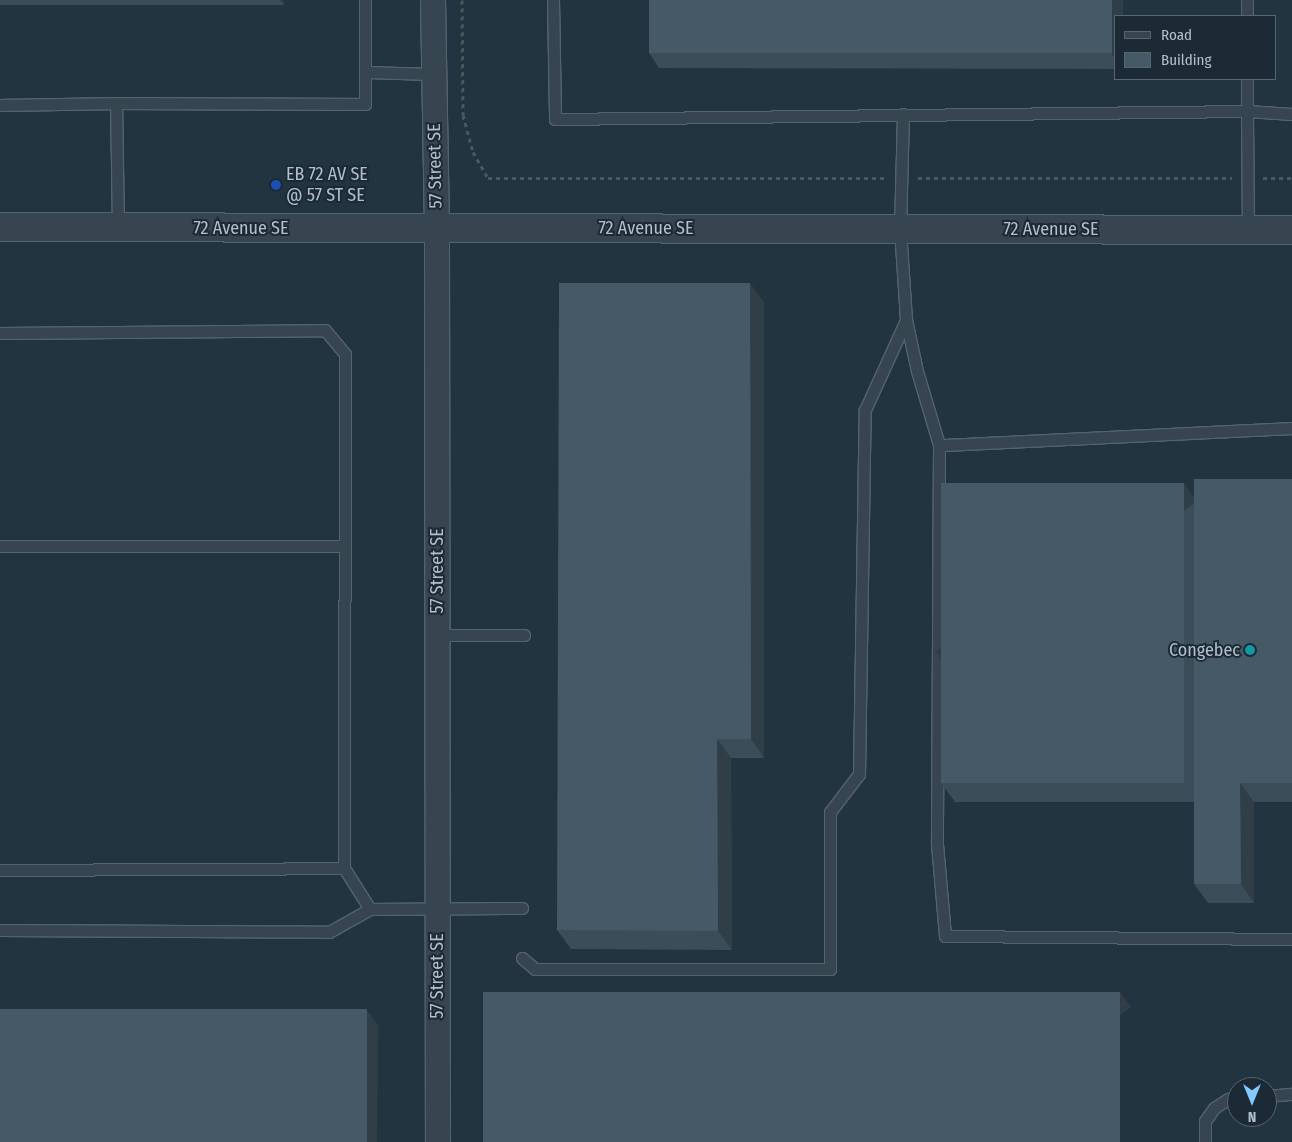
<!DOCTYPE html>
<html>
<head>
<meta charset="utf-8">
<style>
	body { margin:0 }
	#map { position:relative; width:1292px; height:1142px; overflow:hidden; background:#223440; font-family:"Fira Sans Condensed",sans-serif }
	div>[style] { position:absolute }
	.path>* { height:3px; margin-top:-1.5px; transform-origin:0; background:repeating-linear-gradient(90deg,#425d5b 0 4px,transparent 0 8px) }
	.roads { filter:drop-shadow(1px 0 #54636e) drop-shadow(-1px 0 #54636e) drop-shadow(0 1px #54636e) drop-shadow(0 -1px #54636e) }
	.service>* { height:11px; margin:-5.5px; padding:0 5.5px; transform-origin:5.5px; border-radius:5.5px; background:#364550 }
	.minor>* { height:24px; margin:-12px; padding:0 12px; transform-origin:12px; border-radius:12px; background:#364550 }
	.tertiary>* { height:28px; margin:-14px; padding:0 14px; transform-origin:14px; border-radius:14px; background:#364550 }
	.wall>* { inset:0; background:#3b4d58; transform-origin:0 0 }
	.shaded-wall>* { inset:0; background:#303f47; transform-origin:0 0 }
	.building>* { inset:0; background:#455a66; transform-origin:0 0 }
	.dots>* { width:14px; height:14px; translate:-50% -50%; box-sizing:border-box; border:2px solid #1b2a35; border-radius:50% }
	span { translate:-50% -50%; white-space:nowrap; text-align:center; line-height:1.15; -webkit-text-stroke:4px #1b2a35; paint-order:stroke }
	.street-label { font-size:18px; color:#b2c0cb }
	.poi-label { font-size:18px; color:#b2c0cb }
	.left { translate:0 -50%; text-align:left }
	.right { translate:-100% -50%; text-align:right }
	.legend { position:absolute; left:1114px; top:15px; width:162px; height:65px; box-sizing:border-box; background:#1b2a35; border:1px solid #576671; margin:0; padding:6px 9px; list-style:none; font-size:15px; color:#b2c0cb }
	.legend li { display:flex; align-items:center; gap:10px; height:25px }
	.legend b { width:25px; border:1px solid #576671 }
	.north { position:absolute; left:1227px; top:1077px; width:50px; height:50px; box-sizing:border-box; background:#1b2a35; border:1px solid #576671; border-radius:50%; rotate:180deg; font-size:14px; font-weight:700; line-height:20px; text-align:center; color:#b2c0cb }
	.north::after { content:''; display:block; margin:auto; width:18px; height:22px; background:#83c8ff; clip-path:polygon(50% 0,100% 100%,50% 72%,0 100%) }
</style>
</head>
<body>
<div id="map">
	<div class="path">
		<div style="left:462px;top:0;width:115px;rotate:89.5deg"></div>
		<div style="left:463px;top:115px;width:38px;rotate:75deg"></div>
		<div style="left:473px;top:152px;width:30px;rotate:60deg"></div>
		<div style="left:488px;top:178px;width:397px"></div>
		<div style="left:918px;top:178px;width:314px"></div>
		<div style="left:1263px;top:178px;width:29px"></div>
	</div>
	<div class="roads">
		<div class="service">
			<div style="left:553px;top:0;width:119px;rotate:89deg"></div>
			<div style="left:555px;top:119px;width:692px;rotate:-0.66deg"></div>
			<div style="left:1247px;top:111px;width:32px;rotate:-90deg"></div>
			<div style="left:1247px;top:16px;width:16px;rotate:-90deg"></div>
			<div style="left:365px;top:72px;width:68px;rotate:1.7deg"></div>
			<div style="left:0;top:105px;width:116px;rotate:-1deg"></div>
			<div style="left:903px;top:114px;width:115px;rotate:91.5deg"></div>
			<div style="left:900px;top:229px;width:91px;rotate:86.2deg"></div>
			<div style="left:906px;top:320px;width:52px;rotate:77.8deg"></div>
			<div style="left:917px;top:371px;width:77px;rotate:73.4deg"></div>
			<div style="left:118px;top:228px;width:125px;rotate:-90.9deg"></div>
			<div style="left:116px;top:103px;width:249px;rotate:0.2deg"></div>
			<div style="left:365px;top:104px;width:104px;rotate:-90deg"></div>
			<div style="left:1248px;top:230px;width:119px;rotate:-90.5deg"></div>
			<div style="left:1247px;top:111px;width:45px;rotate:3.8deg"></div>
			<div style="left:0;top:333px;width:325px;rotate:-0.5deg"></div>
			<div style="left:325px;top:330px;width:31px;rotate:50deg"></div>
			<div style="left:345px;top:354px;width:514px;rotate:90.11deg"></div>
			<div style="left:344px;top:868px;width:49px;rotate:57.6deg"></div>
			<div style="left:1292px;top:428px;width:353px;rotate:177.2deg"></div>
			<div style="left:939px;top:445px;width:399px;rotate:90.3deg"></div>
			<div style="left:937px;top:844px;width:92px;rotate:85deg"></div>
			<div style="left:945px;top:936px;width:347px;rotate:0.5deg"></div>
			<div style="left:0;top:546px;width:344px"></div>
			<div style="left:437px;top:635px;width:87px"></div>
			<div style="left:0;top:870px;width:344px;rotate:-0.3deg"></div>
			<div style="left:0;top:930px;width:329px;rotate:0.3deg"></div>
			<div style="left:329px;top:932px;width:47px;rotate:-29.3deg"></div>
			<div style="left:370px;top:909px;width:152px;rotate:-0.4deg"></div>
			<div style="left:522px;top:958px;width:17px;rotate:40deg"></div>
			<div style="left:535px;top:969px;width:295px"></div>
			<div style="left:830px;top:969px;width:157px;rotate:-90deg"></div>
			<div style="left:830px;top:812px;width:48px;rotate:-52.7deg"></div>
			<div style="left:859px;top:774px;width:364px;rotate:-89.1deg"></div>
			<div style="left:865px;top:410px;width:99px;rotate:-65.5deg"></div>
			<div style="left:1267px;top:1096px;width:25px;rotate:-5deg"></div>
			<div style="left:1205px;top:1142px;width:21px;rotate:-90deg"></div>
			<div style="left:1205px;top:1121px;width:16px;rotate:-55deg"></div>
			<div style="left:1214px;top:1108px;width:17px;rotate:-33deg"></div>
			<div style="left:1228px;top:1099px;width:9px"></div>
		</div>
		<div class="minor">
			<div style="left:433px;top:0;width:228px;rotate:89deg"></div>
			<div style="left:437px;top:228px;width:914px;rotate:89.94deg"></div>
		</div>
		<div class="tertiary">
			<div style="left:0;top:227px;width:1292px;rotate:0.13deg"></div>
		</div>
	</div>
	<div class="wall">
		<div style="left:0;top:0;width:284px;height:5px"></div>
		<div style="clip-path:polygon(1116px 16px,1116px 69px,659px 68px,649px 53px)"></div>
		<div style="clip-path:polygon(764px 302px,764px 758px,731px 758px,732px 950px,571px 949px,557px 930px)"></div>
		<div style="clip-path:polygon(1292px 479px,1292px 802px,1254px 802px,1254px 903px,1208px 903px,1194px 884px,1194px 802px,955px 802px,941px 783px,1194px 497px)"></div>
	</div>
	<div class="shaded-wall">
		<div style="clip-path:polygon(280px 0,284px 0,284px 5px)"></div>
		<div style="clip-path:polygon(1112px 0,1123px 0,1123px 16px,1116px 16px,1116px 60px,1112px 55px)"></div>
		<div style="clip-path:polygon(750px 283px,764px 302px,764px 758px,751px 739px)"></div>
		<div style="left:1184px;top:483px;width:23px;height:300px;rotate:56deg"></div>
		<div style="clip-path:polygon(717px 739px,731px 758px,732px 950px,718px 931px)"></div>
		<div style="clip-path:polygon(1240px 783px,1254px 802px,1254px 903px,1241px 884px)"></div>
		<div style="left:1120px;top:992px;width:19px;height:150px;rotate:54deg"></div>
		<div style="clip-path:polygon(367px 1010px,378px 1025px,377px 1142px,367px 1142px)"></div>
	</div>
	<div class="building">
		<div style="left:649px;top:0;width:463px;height:53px"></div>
		<div style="clip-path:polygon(559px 283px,750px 283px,751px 739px,717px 739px,718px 931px,557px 930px)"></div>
		<div style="clip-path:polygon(1194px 479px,1292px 479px,1292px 783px,1240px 783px,1241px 884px,1194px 884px)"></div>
		<div style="left:941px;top:483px;width:243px;height:300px"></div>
		<div style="left:1120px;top:992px;width:150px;height:637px;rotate:90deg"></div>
		<div style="left:0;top:1009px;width:367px;height:133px"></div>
	</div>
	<div class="dots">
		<div style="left:276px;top:185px;background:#1a4fb4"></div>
		<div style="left:1250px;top:650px;background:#0f9aa8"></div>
	</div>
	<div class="street-label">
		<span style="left:435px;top:166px;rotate:-91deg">57 Street SE</span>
		<span style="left:241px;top:228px">72 Avenue SE</span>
		<span style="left:646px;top:228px">72 Avenue SE</span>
		<span style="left:1051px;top:229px">72 Avenue SE</span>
		<span style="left:437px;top:571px;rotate:-90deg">57 Street SE</span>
		<span style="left:437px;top:976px;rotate:-90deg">57 Street SE</span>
	</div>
	<div class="poi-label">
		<span class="left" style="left:286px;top:185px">EB 72 AV SE<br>@ 57 ST SE</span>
		<span class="right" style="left:1240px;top:650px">Congebec</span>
	</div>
	<ul class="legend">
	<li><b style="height:6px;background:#364550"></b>Road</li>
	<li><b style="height:14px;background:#455a66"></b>Building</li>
	</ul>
	<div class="north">N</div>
</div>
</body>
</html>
